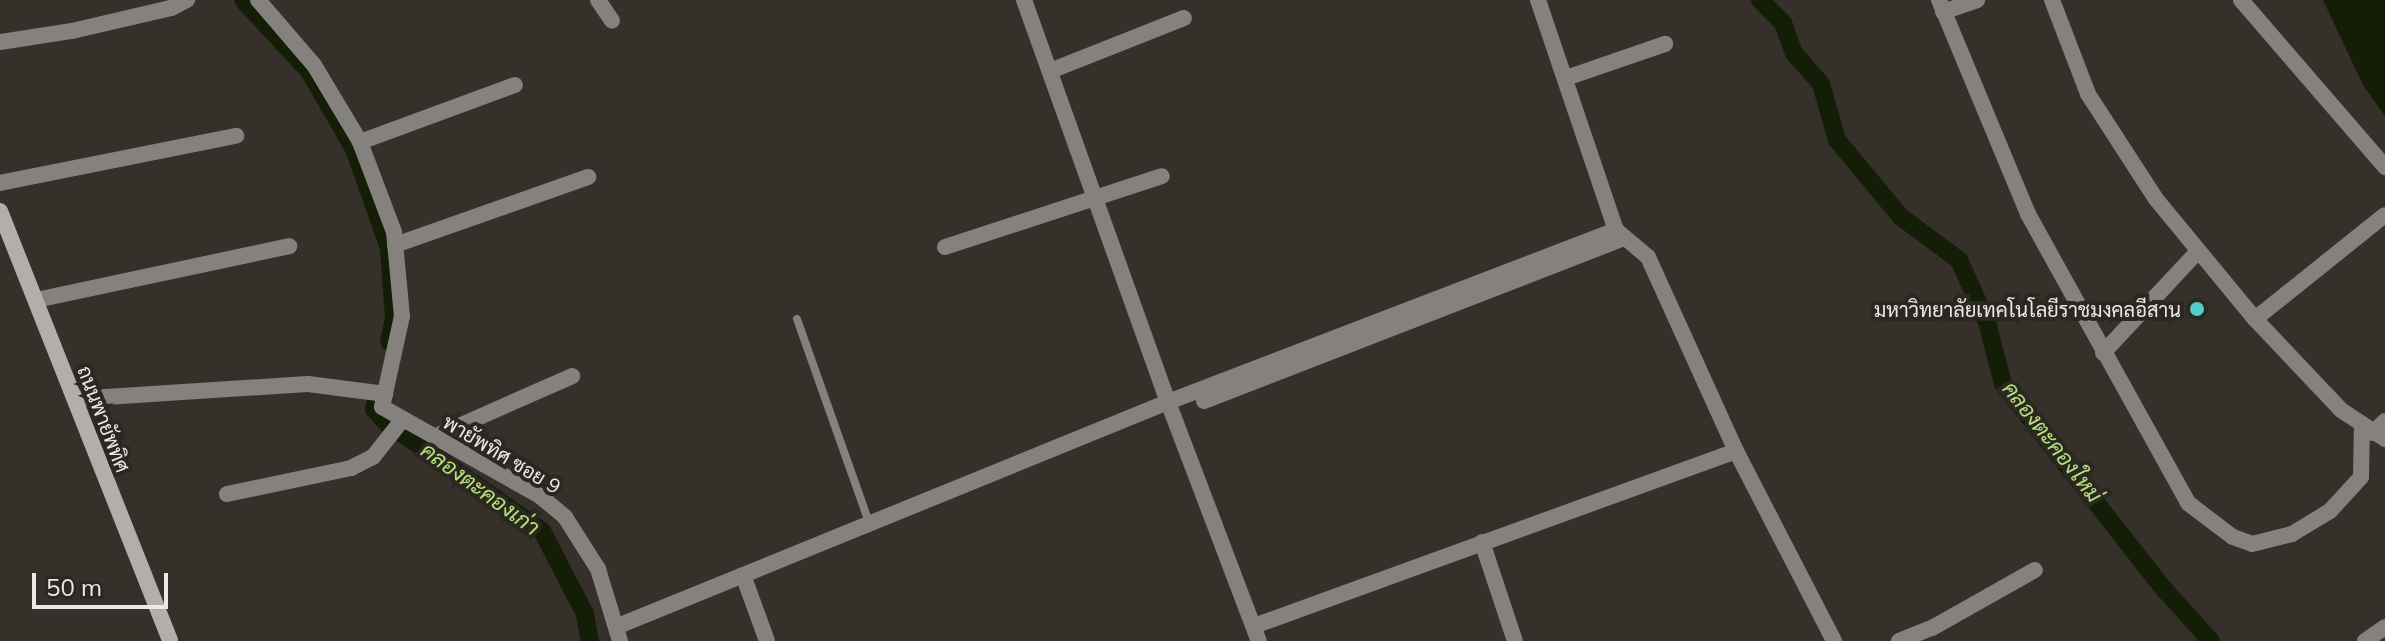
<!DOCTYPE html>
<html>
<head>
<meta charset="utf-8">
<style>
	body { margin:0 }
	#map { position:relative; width:2385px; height:641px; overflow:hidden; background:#35312a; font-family:Mulish,Sarabun,sans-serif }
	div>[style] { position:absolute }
	.water>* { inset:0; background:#141d06 }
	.canal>* { height:18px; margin:-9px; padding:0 9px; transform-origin:9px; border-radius:9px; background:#141d06 }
	.lane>* { height:8px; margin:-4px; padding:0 4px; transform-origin:4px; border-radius:4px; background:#84817e }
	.street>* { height:16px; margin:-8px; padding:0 8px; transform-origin:8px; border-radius:8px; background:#84817e }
	.secondary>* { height:16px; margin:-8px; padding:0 8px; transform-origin:8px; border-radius:8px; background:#b3aeaa }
	.dots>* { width:22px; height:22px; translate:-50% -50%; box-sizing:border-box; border:4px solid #2b2721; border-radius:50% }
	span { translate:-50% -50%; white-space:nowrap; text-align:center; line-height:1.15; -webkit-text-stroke:8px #2b2721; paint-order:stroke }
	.poi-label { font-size:20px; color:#ebe9e5 }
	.right { translate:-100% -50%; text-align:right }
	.street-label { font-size:20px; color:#ebe9e5 }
	.water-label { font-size:22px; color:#b5e07a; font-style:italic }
	.scale { position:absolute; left:32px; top:573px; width:136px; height:36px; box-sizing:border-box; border:4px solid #ebe9e5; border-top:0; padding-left:10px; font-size:24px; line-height:28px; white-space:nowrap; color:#ebe9e5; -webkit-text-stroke:6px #2b2721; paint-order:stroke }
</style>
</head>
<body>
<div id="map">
	<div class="water">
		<div style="clip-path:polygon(2323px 0,2385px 0,2385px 116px,2363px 85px)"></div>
	</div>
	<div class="canal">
		<div style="left:243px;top:0;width:97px;rotate:47.1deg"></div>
		<div style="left:309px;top:71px;width:90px;rotate:60deg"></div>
		<div style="left:354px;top:149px;width:105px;rotate:70.5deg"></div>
		<div style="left:389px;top:248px;width:70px;rotate:85.9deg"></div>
		<div style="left:394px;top:318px;width:24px;rotate:102deg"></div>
		<div style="left:1760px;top:0;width:33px;rotate:45deg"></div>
		<div style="left:1783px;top:23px;width:32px;rotate:70deg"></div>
		<div style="left:1794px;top:53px;width:41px;rotate:48.9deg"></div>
		<div style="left:1821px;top:84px;width:58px;rotate:74.1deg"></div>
		<div style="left:1837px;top:140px;width:100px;rotate:50.3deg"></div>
		<div style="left:1901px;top:217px;width:72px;rotate:36.6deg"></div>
		<div style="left:1959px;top:260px;width:68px;rotate:65.7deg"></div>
		<div style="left:1987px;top:322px;width:64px;rotate:75.5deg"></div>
		<div style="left:2003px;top:384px;width:261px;rotate:51.9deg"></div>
		<div style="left:2164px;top:589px;width:70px;rotate:47.9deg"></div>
		<div style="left:376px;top:401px;width:8px;rotate:104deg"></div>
		<div style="left:374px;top:409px;width:20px;rotate:49deg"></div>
		<div style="left:400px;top:432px;width:173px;rotate:34.9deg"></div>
		<div style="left:542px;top:531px;width:93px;rotate:62.6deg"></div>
		<div style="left:585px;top:614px;width:27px;rotate:80deg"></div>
	</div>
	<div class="lane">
		<div style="left:797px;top:319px;width:215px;rotate:70.5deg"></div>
	</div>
	<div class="street">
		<div style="left:258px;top:0;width:86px;rotate:49.3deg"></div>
		<div style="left:314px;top:65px;width:90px;rotate:59.1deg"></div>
		<div style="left:360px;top:142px;width:96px;rotate:69.3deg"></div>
		<div style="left:394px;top:232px;width:84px;rotate:84.6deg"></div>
		<div style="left:402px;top:316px;width:93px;rotate:102.4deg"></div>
		<div style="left:382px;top:407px;width:181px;rotate:29.4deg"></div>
		<div style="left:540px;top:496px;width:33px;rotate:40deg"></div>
		<div style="left:565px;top:517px;width:62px;rotate:57.6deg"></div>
		<div style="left:598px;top:569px;width:75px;rotate:73deg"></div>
		<div style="left:598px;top:0;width:25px;rotate:56deg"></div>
		<div style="left:1024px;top:0;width:427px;rotate:70.3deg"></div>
		<div style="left:1168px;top:402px;width:256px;rotate:69.2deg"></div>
		<div style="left:1538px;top:0;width:243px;rotate:71.3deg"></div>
		<div style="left:1616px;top:230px;width:42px;rotate:40.2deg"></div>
		<div style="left:1648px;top:257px;width:213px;rotate:65.6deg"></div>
		<div style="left:1736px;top:451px;width:214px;rotate:62.7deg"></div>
		<div style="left:1939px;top:0;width:232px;rotate:67.4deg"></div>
		<div style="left:2028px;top:214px;width:330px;rotate:61deg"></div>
		<div style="left:2188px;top:503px;width:56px;rotate:37.1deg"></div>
		<div style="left:2233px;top:537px;width:20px;rotate:20deg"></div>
		<div style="left:2252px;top:544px;width:41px;rotate:-14deg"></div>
		<div style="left:2292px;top:534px;width:44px;rotate:-31.2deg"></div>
		<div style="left:2330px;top:511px;width:46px;rotate:-47.6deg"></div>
		<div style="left:2361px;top:477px;width:51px;rotate:-88.9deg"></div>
		<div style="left:2052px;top:0;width:101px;rotate:69deg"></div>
		<div style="left:2088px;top:94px;width:125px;rotate:57.1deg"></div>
		<div style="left:2156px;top:199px;width:156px;rotate:50.5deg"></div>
		<div style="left:2255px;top:319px;width:166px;rotate:-38.7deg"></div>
		<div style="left:2241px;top:0;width:221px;rotate:49.2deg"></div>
		<div style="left:1943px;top:12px;width:36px;rotate:-19deg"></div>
		<div style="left:0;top:42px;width:73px;rotate:-8.7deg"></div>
		<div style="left:72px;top:31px;width:102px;rotate:-13.1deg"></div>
		<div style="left:171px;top:8px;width:18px;rotate:-27deg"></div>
		<div style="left:1050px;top:71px;width:144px;rotate:-21.6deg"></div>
		<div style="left:1566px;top:78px;width:105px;rotate:-19deg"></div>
		<div style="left:360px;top:142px;width:165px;rotate:-20.2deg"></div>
		<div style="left:0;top:183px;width:241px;rotate:-11.3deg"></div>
		<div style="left:395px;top:245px;width:205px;rotate:-19.4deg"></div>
		<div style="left:945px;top:247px;width:228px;rotate:-18.1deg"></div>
		<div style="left:36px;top:300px;width:259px;rotate:-12deg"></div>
		<div style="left:2255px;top:319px;width:125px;rotate:46.6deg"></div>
		<div style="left:2341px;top:410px;width:53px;rotate:33.4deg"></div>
		<div style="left:2103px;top:353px;width:139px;rotate:-47deg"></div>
		<div style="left:75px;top:399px;width:233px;rotate:-3.7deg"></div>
		<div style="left:308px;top:384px;width:78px;rotate:7.4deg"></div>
		<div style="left:1204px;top:401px;width:451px;rotate:-21.2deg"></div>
		<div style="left:2373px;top:433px;width:17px;rotate:-45deg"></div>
		<div style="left:434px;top:437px;width:151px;rotate:-23.8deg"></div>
		<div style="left:227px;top:494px;width:127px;rotate:-11.8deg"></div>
		<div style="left:351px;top:468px;width:25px;rotate:-27deg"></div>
		<div style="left:373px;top:457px;width:48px;rotate:-51.7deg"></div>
		<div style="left:1482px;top:542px;width:104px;rotate:71.6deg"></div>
		<div style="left:743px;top:575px;width:70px;rotate:70deg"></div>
		<div style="left:618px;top:626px;width:594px;rotate:-22.16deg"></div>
		<div style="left:1168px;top:402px;width:480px;rotate:-21deg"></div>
		<div style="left:1254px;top:626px;width:513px;rotate:-19.95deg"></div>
		<div style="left:1899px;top:641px;width:35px;rotate:-22deg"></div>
		<div style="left:1932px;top:628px;width:118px;rotate:-29.4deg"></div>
		<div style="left:2365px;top:641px;width:24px;rotate:-35deg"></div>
	</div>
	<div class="secondary">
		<div style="left:0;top:211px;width:462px;rotate:68.4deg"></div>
	</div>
	<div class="dots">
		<div style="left:2197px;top:309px;background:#53cdc9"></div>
	</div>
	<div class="poi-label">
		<span class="right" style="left:2181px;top:309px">มหาวิทยาลัยเทคโนโลยีราชมงคลอีสาน</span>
	</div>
	<div class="street-label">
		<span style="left:104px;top:419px;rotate:69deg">ถนนพายัพทิศ</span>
		<span style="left:502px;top:454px;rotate:31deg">พายัพทิศ ซอย 9</span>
	</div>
	<div class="water-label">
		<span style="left:2052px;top:442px;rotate:52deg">คลองตะคองใหม่</span>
		<span style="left:480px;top:489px;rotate:36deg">คลองตะคองเก่า</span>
	</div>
	<div class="scale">50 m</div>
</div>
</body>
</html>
